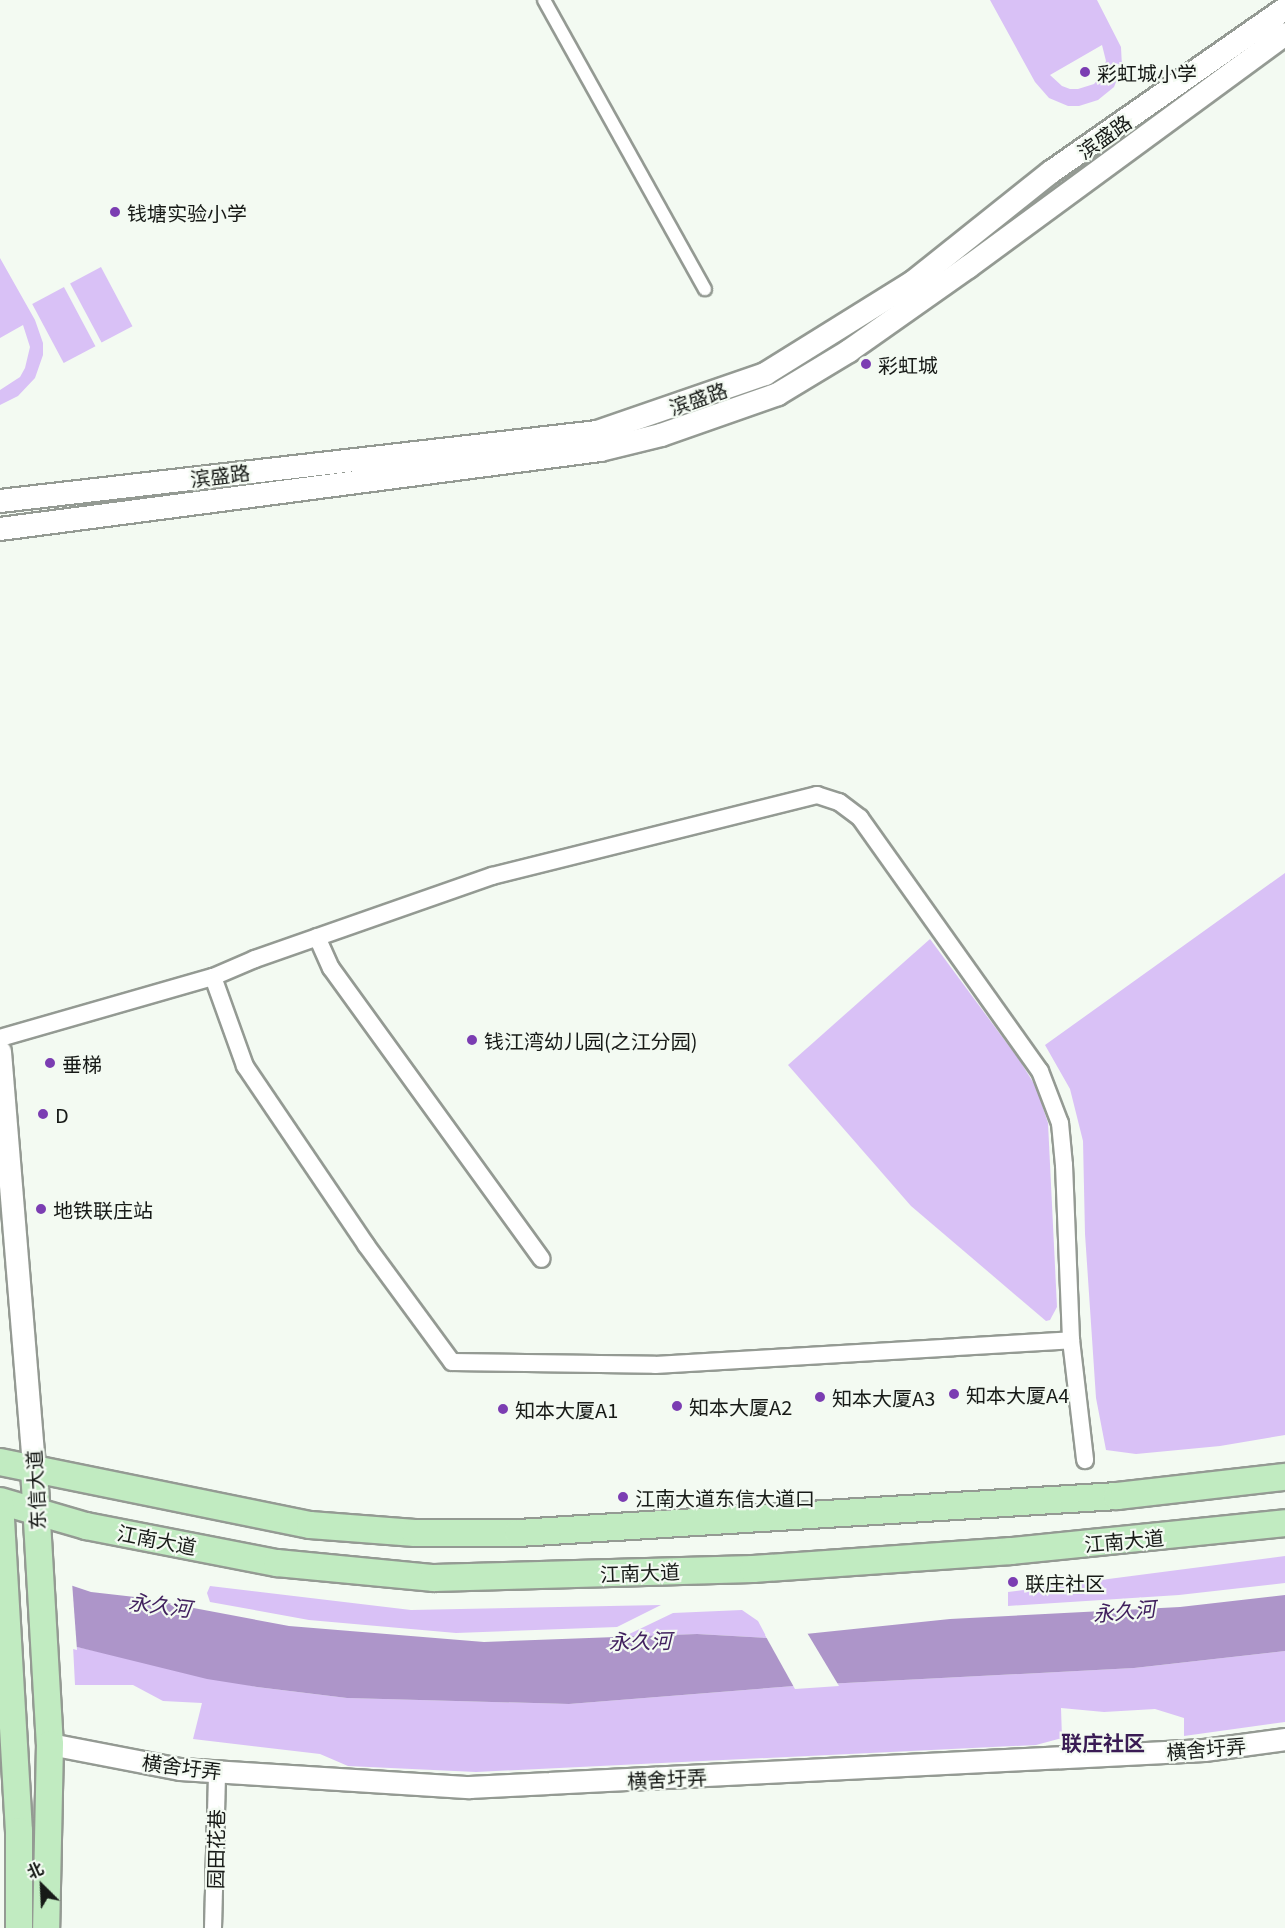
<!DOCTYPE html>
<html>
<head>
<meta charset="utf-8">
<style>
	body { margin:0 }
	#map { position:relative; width:1285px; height:1928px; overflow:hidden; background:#f3faf2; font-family:Georgia,"Noto Sans SC",serif }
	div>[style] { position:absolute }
	.green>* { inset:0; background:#d9c1f6; transform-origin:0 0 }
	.water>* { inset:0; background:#ad95c9 }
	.pier>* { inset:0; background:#f3faf2 }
	.roads { filter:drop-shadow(2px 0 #949a93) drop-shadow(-2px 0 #949a93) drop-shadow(0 2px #949a93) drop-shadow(0 -2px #949a93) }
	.pedestrian>* { height:12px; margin:-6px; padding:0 6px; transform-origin:6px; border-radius:6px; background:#fff }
	.minor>* { height:16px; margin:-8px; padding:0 8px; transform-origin:8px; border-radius:8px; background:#fff }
	.tertiary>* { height:21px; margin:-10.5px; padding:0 10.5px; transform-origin:10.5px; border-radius:10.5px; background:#fff }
	.secondary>* { height:22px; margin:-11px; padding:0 11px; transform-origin:11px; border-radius:11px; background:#fff }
	.primary>* { height:26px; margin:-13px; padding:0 13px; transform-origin:13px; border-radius:13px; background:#c1ebc1 }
	.dots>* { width:16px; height:16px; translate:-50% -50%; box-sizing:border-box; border:3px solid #f3faf2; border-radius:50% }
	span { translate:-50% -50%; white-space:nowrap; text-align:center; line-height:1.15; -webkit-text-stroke:4.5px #f3faf2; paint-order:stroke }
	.poi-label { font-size:20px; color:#171a17 }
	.left { translate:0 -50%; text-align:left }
	.street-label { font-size:20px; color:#171a17 }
	.water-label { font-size:21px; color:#41205e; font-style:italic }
	.neighbourhood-label { font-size:21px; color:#391b54; font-weight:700 }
	.north { position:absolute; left:12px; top:1856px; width:60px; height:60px; -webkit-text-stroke:4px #f3faf2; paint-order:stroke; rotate:336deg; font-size:16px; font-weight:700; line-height:24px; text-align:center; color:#171a17 }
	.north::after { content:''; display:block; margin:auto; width:21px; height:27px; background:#171a17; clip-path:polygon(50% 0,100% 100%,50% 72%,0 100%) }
</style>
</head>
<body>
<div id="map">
	<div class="green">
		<div style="clip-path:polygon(evenodd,990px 0,1097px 0,1121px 47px,1122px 67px,1114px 87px,1098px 100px,1079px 106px,1068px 106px,1049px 98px,1035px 82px,990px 0,1102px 45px,1106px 61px,1100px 77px,1094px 84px,1078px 89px,1070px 89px,1062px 86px,1050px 75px,1102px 45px)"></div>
		<div style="clip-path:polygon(0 258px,35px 320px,43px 343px,43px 355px,35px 378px,18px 396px,0 405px,0 390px,20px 377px,25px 368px,30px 347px,23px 325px,0 338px)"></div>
		<div style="left:101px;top:267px;width:67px;height:35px;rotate:62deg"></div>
		<div style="left:64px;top:287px;width:67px;height:36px;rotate:62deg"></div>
		<div style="clip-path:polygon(1285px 873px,1285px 1435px,1220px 1446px,1136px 1454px,1106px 1450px,1096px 1398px,1085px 1234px,1083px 1141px,1070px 1089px,1045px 1045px)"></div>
		<div style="clip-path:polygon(930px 939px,1020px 1061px,1036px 1087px,1048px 1123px,1057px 1307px,1050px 1320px,1046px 1321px,911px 1206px,788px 1065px)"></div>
		<div style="clip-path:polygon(1285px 1556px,1285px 1583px,1179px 1595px,1008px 1606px,1008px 1592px)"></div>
		<div style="clip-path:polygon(210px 1586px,411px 1610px,661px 1605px,617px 1627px,456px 1633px,309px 1620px,210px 1602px,207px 1593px)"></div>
		<div style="clip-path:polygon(742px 1610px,758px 1621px,767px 1638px,697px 1634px,623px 1637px,673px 1613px)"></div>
		<div style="clip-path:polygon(73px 1646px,257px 1687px,347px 1698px,569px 1704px,807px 1685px,1134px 1668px,1285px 1651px,1285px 1722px,1184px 1736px,1184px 1718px,1155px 1709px,1104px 1712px,1061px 1708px,1062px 1738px,1036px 1745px,476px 1772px,348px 1766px,320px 1754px,193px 1739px,202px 1703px,163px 1701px,133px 1685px,75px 1685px)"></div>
	</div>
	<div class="water">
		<div style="clip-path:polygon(22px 1569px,91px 1592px,135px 1597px,289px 1626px,484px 1642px,697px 1634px,767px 1638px,950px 1619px,1180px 1607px,1285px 1595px,1285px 1651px,1134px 1668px,807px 1685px,569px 1704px,347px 1698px,257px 1687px,207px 1679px,73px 1646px)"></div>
	</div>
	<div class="pier">
		<div style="clip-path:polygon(0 1561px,72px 1582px,77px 1650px,0 1630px)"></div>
		<div style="clip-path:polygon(806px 1631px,839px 1686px,795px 1689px,765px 1635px)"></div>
	</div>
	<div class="roads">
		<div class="pedestrian">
			<div style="left:544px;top:0;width:331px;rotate:60.9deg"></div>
		</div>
		<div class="minor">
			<div style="left:317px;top:937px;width:34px;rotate:66deg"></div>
			<div style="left:331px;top:968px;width:359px;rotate:54.1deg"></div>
			<div style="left:213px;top:977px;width:95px;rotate:70.2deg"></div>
			<div style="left:245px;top:1066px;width:216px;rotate:55.9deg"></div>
			<div style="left:366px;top:1245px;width:145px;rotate:53.7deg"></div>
			<div style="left:452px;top:1362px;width:203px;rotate:0.8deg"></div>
			<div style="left:655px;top:1365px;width:417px;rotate:-3.4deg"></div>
			<div style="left:0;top:1038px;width:222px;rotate:-16deg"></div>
			<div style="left:213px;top:977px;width:46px;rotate:-23.2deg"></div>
			<div style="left:255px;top:959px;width:251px;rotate:-19.3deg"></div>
			<div style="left:492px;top:876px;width:335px;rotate:-14deg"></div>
			<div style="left:817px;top:795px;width:23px;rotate:18deg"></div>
			<div style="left:839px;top:802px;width:26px;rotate:37deg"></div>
			<div style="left:860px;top:818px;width:310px;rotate:54.6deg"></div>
			<div style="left:1040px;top:1071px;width:56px;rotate:69deg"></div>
			<div style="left:1060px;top:1123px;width:42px;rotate:84.6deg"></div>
			<div style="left:1064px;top:1165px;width:175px;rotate:87.7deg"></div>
			<div style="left:1071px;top:1340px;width:121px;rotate:83.3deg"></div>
			<div style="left:213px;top:1928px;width:157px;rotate:-88.5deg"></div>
		</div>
		<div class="tertiary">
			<div style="left:50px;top:1744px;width:132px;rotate:10.9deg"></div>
			<div style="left:180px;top:1769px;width:290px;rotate:3.6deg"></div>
			<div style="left:469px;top:1787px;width:736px;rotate:-2.88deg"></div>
			<div style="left:1204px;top:1750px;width:82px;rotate:-7.7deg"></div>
		</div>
		<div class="secondary">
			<div style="left:0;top:501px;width:601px;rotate:-6.59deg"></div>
			<div style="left:597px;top:432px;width:178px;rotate:-19deg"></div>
			<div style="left:765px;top:374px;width:174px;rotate:-31.9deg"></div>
			<div style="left:913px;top:282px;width:176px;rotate:-38.6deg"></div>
			<div style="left:1051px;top:172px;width:285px;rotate:-34.9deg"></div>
			<div style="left:0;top:529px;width:605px;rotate:-7.5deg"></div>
			<div style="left:600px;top:450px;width:63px;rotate:-13.8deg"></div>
			<div style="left:661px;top:435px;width:124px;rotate:-19.3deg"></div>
			<div style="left:778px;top:394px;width:83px;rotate:-31.2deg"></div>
			<div style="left:849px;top:351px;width:146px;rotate:-35.2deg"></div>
			<div style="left:968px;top:267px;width:393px;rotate:-36.3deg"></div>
			<div style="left:0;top:1052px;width:418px;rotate:85.3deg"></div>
		</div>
		<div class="primary">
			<div style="left:0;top:1462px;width:316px;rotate:11.5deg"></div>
			<div style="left:310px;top:1525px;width:105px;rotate:4.4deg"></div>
			<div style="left:415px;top:1533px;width:103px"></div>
			<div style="left:518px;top:1533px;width:600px;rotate:-3.53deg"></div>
			<div style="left:1117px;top:1496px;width:169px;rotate:-6.5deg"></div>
			<div style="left:34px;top:1469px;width:275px;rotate:86.7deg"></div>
			<div style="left:50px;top:1744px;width:184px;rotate:91.2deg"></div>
			<div style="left:0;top:1501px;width:90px;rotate:16.2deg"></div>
			<div style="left:86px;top:1526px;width:195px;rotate:11deg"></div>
			<div style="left:277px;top:1563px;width:158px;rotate:5.5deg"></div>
			<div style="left:434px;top:1578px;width:319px;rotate:-1.6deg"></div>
			<div style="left:753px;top:1569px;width:259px;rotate:-4deg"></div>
			<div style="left:1011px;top:1551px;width:275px;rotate:-5.8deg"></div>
			<div style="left:0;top:1502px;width:330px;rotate:86.7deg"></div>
			<div style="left:19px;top:1831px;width:97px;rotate:90deg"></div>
		</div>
	</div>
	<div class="dots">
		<div style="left:1085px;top:72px;background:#7b3db2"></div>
		<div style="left:115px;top:212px;background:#7b3db2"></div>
		<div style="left:866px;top:364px;background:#7b3db2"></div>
		<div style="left:472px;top:1040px;background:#7b3db2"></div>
		<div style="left:50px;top:1063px;background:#7b3db2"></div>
		<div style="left:43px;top:1114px;background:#7b3db2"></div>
		<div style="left:41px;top:1209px;background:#7b3db2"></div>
		<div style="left:954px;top:1394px;background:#7b3db2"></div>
		<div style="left:820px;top:1397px;background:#7b3db2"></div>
		<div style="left:677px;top:1406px;background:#7b3db2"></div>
		<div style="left:503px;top:1409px;background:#7b3db2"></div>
		<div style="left:623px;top:1497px;background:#7b3db2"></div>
		<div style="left:1013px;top:1582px;background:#7b3db2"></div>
	</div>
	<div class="poi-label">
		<span class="left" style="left:1097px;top:72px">彩虹城小学</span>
		<span class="left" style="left:127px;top:212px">钱塘实验小学</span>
		<span class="left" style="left:878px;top:364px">彩虹城</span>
		<span class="left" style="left:484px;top:1040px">钱江湾幼儿园(之江分园)</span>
		<span class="left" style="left:62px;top:1063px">垂梯</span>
		<span class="left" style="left:55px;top:1114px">D</span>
		<span class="left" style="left:53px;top:1209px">地铁联庄站</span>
		<span class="left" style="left:966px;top:1394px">知本大厦A4</span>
		<span class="left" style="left:832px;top:1397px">知本大厦A3</span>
		<span class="left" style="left:689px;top:1406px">知本大厦A2</span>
		<span class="left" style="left:515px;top:1409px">知本大厦A1</span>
		<span class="left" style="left:635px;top:1497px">江南大道东信大道口</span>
		<span class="left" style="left:1025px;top:1582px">联庄社区</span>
	</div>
	<div class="street-label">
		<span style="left:1104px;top:136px;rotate:-35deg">滨盛路</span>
		<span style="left:698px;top:398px;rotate:-19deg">滨盛路</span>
		<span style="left:220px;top:475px;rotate:-7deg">滨盛路</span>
		<span style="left:35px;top:1490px;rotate:-93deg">东信大道</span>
		<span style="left:157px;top:1539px;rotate:11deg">江南大道</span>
		<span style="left:1124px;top:1540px;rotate:-5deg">江南大道</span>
		<span style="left:640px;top:1572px;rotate:-2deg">江南大道</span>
		<span style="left:1206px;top:1748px;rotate:-5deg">横舍圩弄</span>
		<span style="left:182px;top:1766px;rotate:7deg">横舍圩弄</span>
		<span style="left:667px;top:1778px;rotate:-3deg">横舍圩弄</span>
		<span style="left:215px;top:1849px;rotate:-89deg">园田花巷</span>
	</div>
	<div class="water-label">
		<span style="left:160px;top:1604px;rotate:7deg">永久河</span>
		<span style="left:1124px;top:1610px;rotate:-5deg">永久河</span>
		<span style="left:640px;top:1640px;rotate:-1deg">永久河</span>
	</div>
	<div class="neighbourhood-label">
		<span style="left:1103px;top:1742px">联庄社区</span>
	</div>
	<div class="north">北</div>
</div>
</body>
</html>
